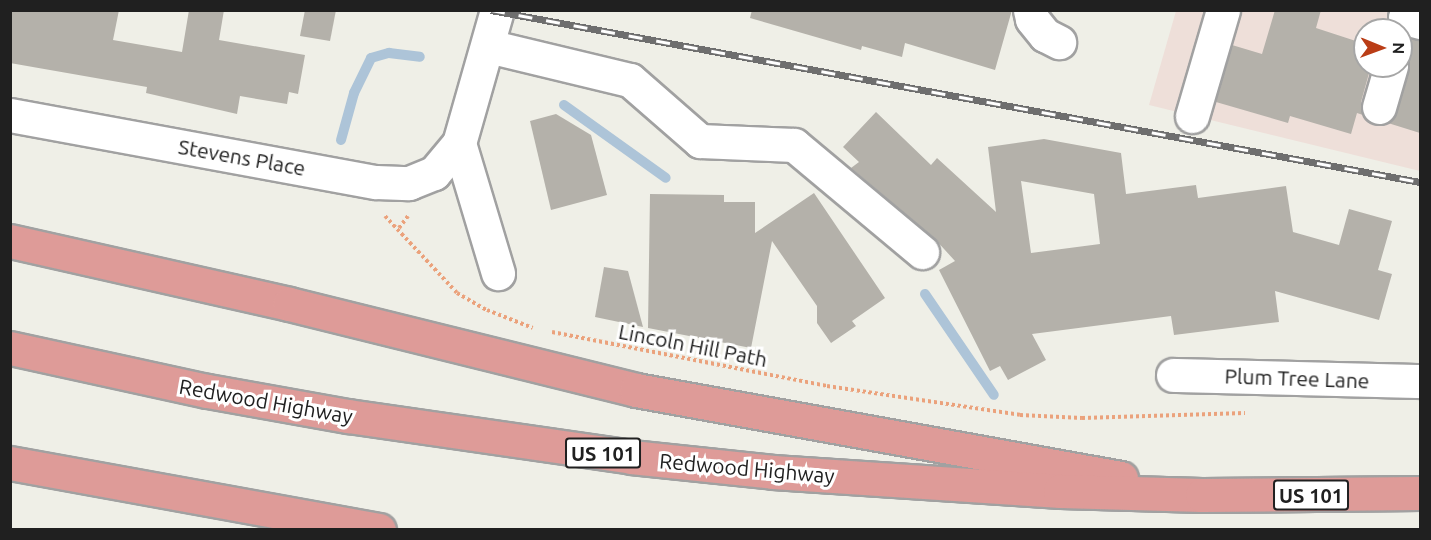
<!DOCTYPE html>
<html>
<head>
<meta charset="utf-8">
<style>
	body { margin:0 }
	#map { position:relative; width:1431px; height:540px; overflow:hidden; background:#efefe7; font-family:Ubuntu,sans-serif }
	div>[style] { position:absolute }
	.commercial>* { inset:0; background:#eedfd9 }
	.stream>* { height:10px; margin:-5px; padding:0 5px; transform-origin:5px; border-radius:5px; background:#adc4d8 }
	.building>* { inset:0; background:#b4b1aa }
	.path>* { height:4px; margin-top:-2px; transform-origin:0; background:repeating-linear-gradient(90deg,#eba27c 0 3px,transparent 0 6px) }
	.roads { filter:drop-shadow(2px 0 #a1a1a1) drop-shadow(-2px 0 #a1a1a1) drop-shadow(0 2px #a1a1a1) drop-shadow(0 -2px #a1a1a1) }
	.minor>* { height:33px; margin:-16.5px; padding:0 16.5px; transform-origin:16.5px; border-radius:16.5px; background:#fff }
	.highway>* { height:33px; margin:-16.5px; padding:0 16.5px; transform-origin:16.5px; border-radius:16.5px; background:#de9b98 }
	.rail>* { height:7px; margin-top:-3.5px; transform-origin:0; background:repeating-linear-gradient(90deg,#fff 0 14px,#6e6e6e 0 28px); box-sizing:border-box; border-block:2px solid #6e6e6e }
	span { translate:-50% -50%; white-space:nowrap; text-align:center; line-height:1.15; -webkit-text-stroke:6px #fff; paint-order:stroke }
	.shield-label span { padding:2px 4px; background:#fff; border:2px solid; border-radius:4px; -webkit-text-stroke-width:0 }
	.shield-label { font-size:20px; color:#202020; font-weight:700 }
	.street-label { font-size:21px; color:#202020 }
	.frame { position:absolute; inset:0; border:12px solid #202020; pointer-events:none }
	.north { position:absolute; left:1353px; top:18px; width:60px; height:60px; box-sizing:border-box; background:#fff; border:2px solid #a6a6a6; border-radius:50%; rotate:91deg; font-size:16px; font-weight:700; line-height:24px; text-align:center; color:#202020 }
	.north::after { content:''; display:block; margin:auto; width:21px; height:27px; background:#ba3d16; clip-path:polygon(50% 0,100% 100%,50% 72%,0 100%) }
</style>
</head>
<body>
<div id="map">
	<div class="commercial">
		<div style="clip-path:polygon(evenodd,1176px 11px,1420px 11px,1420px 171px,1149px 105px,1176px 11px,1365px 30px,1401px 30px,1401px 66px,1365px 66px,1365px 30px)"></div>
	</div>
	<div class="stream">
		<div style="left:564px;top:105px;width:125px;rotate:35.6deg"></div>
		<div style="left:341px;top:140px;width:49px;rotate:-74.5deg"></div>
		<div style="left:354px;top:93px;width:39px;rotate:-64deg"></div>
		<div style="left:371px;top:58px;width:19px;rotate:-16deg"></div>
		<div style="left:389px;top:53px;width:31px;rotate:7deg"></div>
		<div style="left:925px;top:294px;width:122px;rotate:55.7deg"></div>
	</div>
	<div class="building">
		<div style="clip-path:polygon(10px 10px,119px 10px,113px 40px,182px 52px,189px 10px,224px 10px,219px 40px,305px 55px,298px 94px,289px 92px,287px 104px,240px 96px,237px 114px,146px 93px,147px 87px,10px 63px)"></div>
		<div style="clip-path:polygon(305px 10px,336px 10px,330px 41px,300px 36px)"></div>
		<div style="clip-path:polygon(752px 10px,1012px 10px,995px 70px,905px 43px,902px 57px,862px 46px,861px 50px,750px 18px)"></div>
		<div style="clip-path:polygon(1275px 10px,1321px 10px,1316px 28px,1365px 44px,1365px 66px,1371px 66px,1361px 102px,1363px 115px,1357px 113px,1351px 134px,1290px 116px,1288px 123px,1216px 102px,1232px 45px,1262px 54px)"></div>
		<div style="clip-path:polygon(1404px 37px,1420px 40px,1420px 133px,1388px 123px,1397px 112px,1409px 71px,1409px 61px,1401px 51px)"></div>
		<div style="clip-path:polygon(evenodd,876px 112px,931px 165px,937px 158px,996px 212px,988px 147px,1044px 139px,1121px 153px,1126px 194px,1196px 185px,1198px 198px,1286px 186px,1293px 232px,1339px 245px,1349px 209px,1392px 221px,1378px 270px,1392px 274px,1379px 320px,1275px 291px,1279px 322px,1174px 335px,1171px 316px,1032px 334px,1046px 360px,1008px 380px,1000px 366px,990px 371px,939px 270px,955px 261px,934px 238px,851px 168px,859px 162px,843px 147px,876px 112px,1021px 181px,1094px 194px,1100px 244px,1031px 253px,1021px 181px)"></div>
		<div style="clip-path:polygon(556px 114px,591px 135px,607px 195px,551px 210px,530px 121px)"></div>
		<div style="clip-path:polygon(814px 193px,885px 298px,852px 321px,856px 326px,831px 343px,817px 323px,817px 306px,772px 241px,751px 348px,648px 328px,650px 194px,724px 195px,724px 202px,755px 202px,755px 233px)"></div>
		<div style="clip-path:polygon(604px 267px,628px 271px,643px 327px,595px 317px)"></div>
	</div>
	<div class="path">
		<div style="left:385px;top:216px;width:105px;rotate:46.9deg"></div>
		<div style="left:457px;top:293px;width:34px;rotate:30deg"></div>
		<div style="left:487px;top:310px;width:49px;rotate:21.4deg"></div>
		<div style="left:399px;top:228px;width:15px;rotate:-53deg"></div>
		<div style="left:552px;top:332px;width:280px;rotate:11.1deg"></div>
		<div style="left:827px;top:386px;width:195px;rotate:8.5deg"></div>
		<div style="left:1020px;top:415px;width:62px;rotate:2.8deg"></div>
		<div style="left:1082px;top:418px;width:163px;rotate:-1.8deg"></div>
	</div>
	<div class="roads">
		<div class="minor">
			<div style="left:497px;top:10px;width:138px;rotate:105.9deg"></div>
			<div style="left:459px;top:143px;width:136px;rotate:73.3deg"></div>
			<div style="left:1030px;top:10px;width:9px;rotate:77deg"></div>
			<div style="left:1032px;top:19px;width:21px;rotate:51deg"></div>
			<div style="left:1045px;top:35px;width:16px;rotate:27deg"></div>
			<div style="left:1407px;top:10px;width:8px;rotate:104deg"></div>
			<div style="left:1405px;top:18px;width:16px;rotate:15deg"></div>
			<div style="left:488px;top:46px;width:146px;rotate:13.5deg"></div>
			<div style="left:630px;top:80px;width:93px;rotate:41.1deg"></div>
			<div style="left:700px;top:141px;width:94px;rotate:2.4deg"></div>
			<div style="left:794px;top:145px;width:167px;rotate:39.9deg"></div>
			<div style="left:1379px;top:107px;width:43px;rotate:-73.7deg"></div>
			<div style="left:10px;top:115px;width:372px;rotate:10.4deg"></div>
			<div style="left:376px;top:182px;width:33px;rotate:2deg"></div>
			<div style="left:409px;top:183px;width:27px;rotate:-22deg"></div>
			<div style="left:434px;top:173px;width:39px;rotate:-50deg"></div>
			<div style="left:1192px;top:116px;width:110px;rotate:-73.7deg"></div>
			<div style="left:1173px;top:375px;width:247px;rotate:1.4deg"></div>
		</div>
		<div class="highway">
			<div style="left:10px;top:241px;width:286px;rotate:12.7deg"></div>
			<div style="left:289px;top:304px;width:357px;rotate:13.9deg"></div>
			<div style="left:636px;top:390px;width:493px;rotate:10.3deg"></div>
			<div style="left:10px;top:348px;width:202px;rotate:12.3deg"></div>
			<div style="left:207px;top:391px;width:143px;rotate:10.1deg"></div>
			<div style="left:348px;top:416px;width:286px;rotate:8.2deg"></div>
			<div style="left:631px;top:457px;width:143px;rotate:6deg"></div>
			<div style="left:773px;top:472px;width:288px;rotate:3.8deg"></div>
			<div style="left:1060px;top:491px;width:142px;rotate:1.6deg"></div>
			<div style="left:1202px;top:495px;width:218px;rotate:-0.5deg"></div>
			<div style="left:10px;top:463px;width:375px;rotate:10.3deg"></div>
		</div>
	</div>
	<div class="rail">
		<div style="left:491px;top:10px;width:945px;rotate:10.49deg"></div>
	</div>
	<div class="shield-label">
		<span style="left:603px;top:453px">US 101</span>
		<span style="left:1311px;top:495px">US 101</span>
	</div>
	<div class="street-label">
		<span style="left:242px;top:157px;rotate:10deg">Stevens Place</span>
		<span style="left:693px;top:345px;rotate:11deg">Lincoln Hill Path</span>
		<span style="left:1297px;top:378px;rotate:2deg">Plum Tree Lane</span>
		<span style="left:266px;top:401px;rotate:10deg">Redwood Highway</span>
		<span style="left:747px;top:468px;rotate:5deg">Redwood Highway</span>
	</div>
	<div class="frame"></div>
	<div class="north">N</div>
</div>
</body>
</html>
